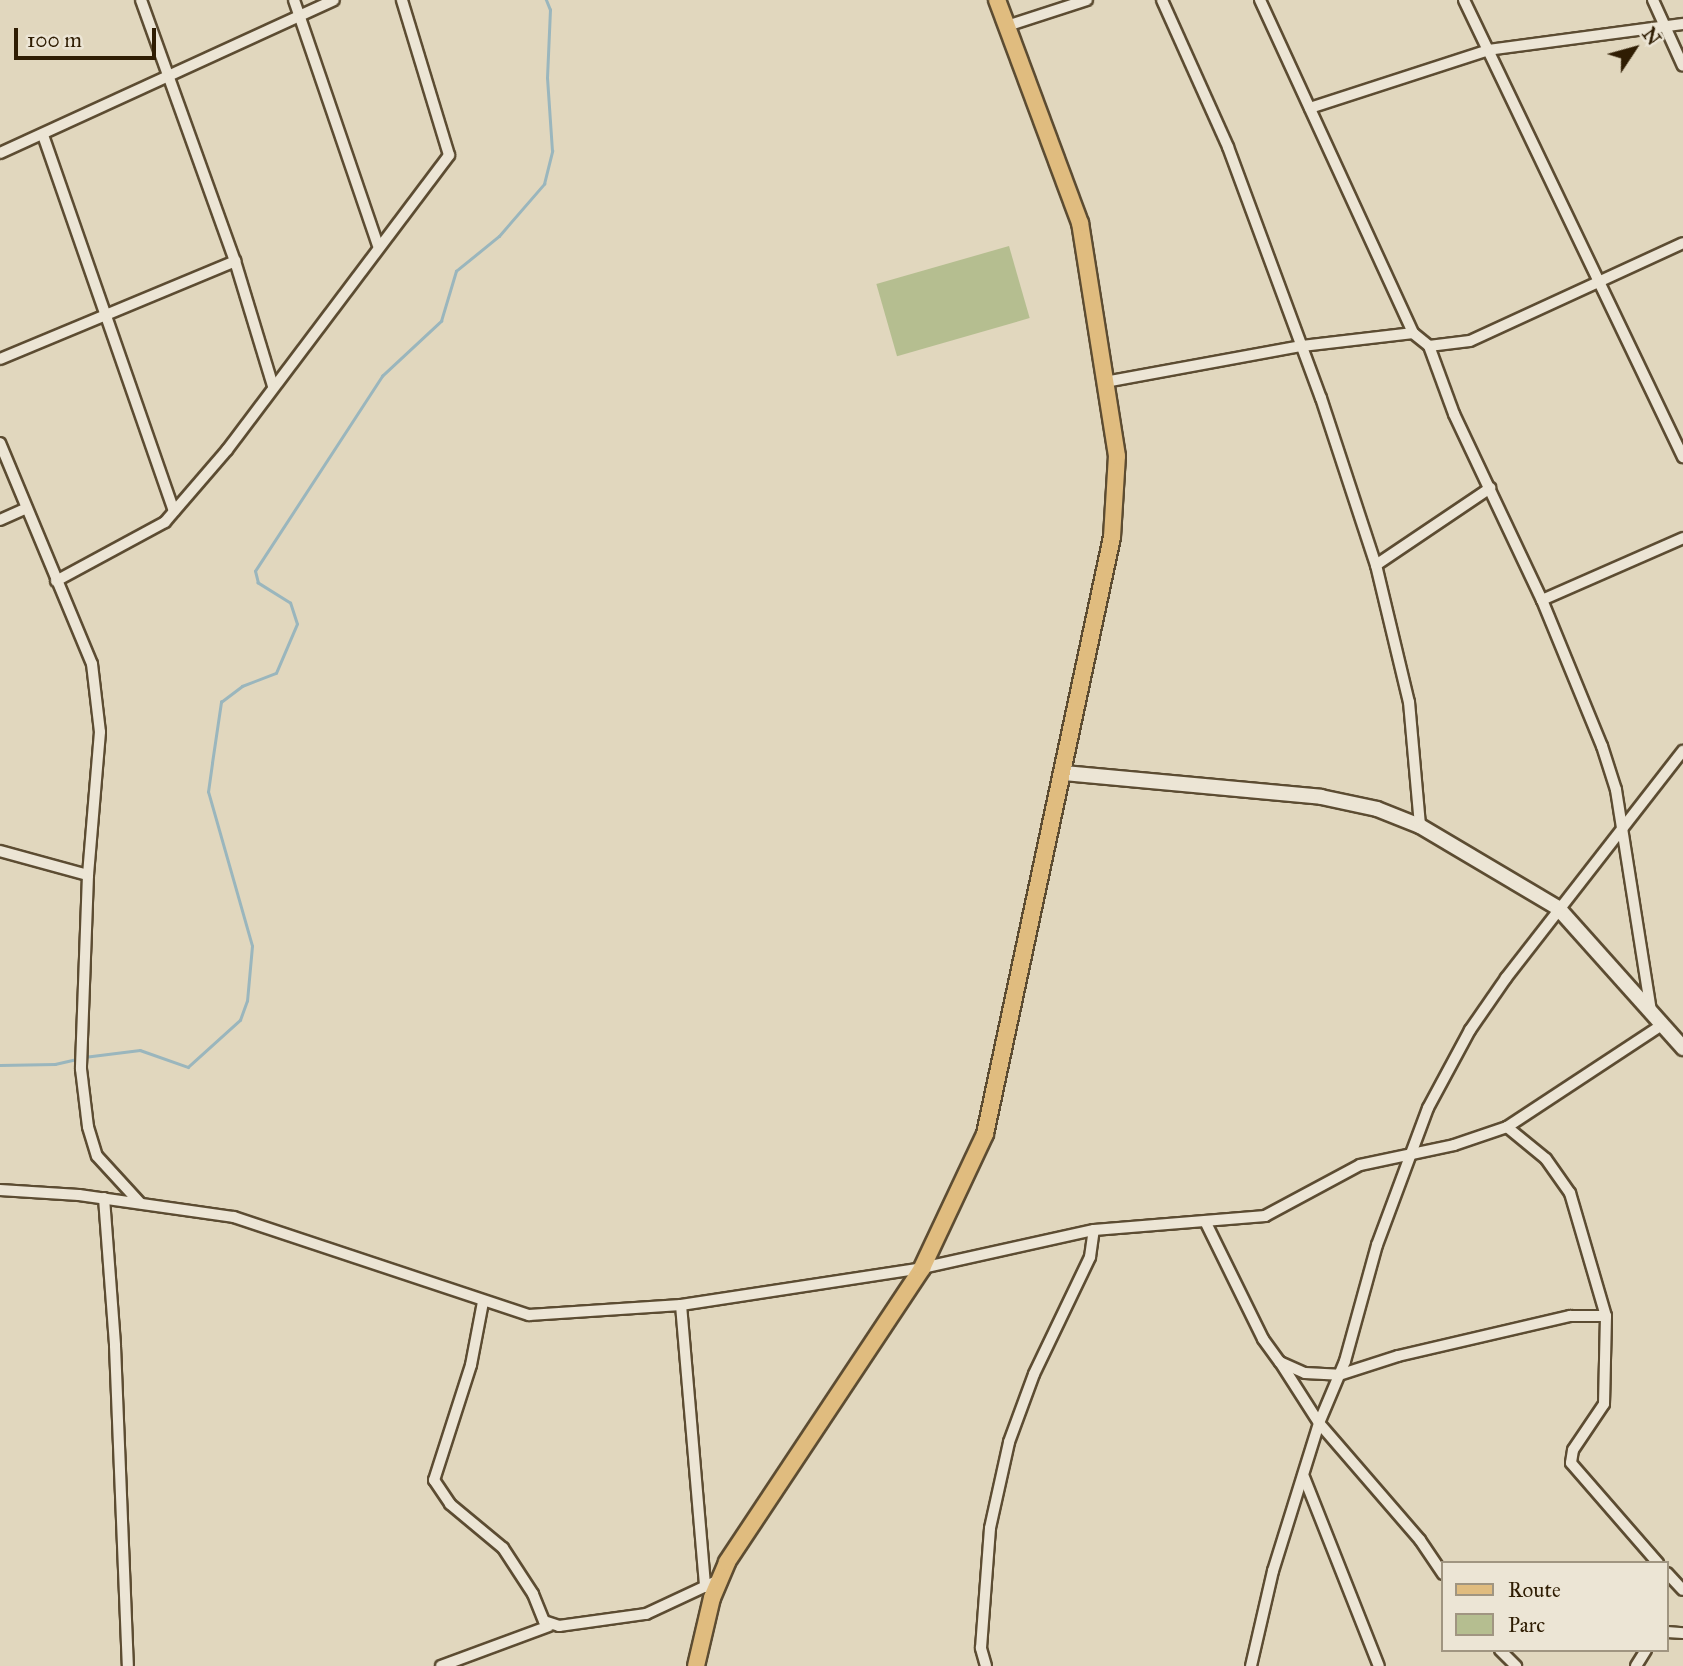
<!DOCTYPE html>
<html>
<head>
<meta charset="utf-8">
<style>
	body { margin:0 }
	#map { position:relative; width:1683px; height:1666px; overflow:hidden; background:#e1d7be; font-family:"IM FELL Great Primer",serif }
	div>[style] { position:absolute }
	.green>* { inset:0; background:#b5be90; transform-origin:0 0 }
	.stream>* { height:2.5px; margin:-1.25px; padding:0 1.25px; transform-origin:1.25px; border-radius:1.25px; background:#9ab6bd }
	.roads { filter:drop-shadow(2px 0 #5c4c32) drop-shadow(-2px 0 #5c4c32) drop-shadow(0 2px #5c4c32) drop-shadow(0 -2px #5c4c32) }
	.minor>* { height:10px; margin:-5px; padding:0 5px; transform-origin:5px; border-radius:5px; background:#ece5d5 }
	.secondary>* { height:14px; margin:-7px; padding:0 7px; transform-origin:7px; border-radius:7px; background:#ece5d5 }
	.primary>* { height:16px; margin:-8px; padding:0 8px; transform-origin:8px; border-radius:8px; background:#e0bc7f }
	span { translate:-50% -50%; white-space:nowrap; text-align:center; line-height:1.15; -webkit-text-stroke:6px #ece5d5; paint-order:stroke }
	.legend { position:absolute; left:1441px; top:1561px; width:228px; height:91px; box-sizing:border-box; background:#ece5d5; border:2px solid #a09581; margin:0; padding:9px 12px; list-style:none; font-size:21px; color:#2f1d03 }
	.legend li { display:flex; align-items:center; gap:14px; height:35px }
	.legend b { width:35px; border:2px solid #a09581 }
	.north { position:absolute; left:1599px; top:14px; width:70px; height:70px; -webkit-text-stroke:5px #ece5d5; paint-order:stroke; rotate:54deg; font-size:19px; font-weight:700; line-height:28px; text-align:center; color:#2f1d03 }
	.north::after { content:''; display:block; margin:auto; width:24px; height:32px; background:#2f1d03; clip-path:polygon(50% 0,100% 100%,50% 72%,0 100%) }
	.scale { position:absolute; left:14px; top:28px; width:142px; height:32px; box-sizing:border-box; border:4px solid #2f1d03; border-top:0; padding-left:9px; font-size:21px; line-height:24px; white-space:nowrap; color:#2f1d03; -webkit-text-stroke:5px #ece5d5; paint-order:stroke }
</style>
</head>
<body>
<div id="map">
	<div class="green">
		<div style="left:1009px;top:246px;width:75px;height:138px;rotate:74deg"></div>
	</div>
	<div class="stream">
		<div style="left:84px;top:1057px;width:56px;rotate:-7.1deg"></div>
		<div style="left:140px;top:1050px;width:51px;rotate:19.5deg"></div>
		<div style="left:188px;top:1067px;width:70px;rotate:-42.1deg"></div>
		<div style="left:240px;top:1020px;width:20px;rotate:-70deg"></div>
		<div style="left:247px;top:1001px;width:55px;rotate:-84.8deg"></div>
		<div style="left:252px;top:946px;width:160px;rotate:-105.9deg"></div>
		<div style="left:208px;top:792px;width:29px;rotate:-82deg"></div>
		<div style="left:212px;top:763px;width:62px;rotate:-81.6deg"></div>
		<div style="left:221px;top:702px;width:26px;rotate:-37deg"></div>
		<div style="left:242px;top:686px;width:36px;rotate:-21deg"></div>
		<div style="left:276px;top:673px;width:53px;rotate:-66.8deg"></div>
		<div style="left:297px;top:624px;width:22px;rotate:-108deg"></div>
		<div style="left:290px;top:603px;width:38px;rotate:-148deg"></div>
		<div style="left:258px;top:583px;width:12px;rotate:-104deg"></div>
		<div style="left:255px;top:571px;width:233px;rotate:-56.9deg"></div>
		<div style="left:382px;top:376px;width:81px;rotate:-43deg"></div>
		<div style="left:441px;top:321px;width:52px;rotate:-73.3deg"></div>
		<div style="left:456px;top:271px;width:55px;rotate:-39.1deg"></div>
		<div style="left:499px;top:236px;width:69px;rotate:-49.1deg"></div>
		<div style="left:544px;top:184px;width:34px;rotate:-76deg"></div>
		<div style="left:552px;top:151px;width:73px;rotate:-93.9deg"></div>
		<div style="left:547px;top:78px;width:68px;rotate:-87.5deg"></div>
		<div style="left:550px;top:10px;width:11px;rotate:-112deg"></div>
		<div style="left:0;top:1065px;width:55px;rotate:-1deg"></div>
		<div style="left:55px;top:1064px;width:23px;rotate:-13deg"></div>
	</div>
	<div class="roads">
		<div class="minor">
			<div style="left:141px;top:0;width:277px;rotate:70.2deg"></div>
			<div style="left:235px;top:261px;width:131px;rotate:73.1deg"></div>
			<div style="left:294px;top:0;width:259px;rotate:71.1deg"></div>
			<div style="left:1162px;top:0;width:161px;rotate:65.8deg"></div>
			<div style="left:1228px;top:147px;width:268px;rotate:69.7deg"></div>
			<div style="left:1321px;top:398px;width:176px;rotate:71.8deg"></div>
			<div style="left:1376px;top:565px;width:141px;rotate:76.5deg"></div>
			<div style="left:1409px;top:702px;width:124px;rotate:84.9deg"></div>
			<div style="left:1260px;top:0;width:366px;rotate:65.3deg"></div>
			<div style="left:1413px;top:333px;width:21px;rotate:39deg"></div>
			<div style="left:1429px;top:346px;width:72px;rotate:69.8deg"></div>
			<div style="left:1454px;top:414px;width:206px;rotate:64.7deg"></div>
			<div style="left:1542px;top:600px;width:158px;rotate:67.7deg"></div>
			<div style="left:1602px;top:746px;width:46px;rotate:72.3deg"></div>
			<div style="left:1616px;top:790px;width:223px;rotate:81deg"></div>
			<div style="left:1464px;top:0;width:507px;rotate:64.4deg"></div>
			<div style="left:1653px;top:0;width:72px;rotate:65.6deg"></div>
			<div style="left:1007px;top:26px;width:84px;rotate:-18deg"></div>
			<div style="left:1310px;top:108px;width:187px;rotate:-18deg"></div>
			<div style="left:1488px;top:50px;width:197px;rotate:-7.6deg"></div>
			<div style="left:43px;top:135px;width:398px;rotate:70.8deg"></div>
			<div style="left:0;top:153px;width:367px;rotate:-24.6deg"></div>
			<div style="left:1429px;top:346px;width:41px;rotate:-7deg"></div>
			<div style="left:1470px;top:341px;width:234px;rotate:-24.7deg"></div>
			<div style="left:0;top:359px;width:255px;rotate:-22.6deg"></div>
			<div style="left:1105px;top:382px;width:200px;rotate:-10.4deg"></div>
			<div style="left:1302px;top:346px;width:112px;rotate:-6.7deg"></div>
			<div style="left:0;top:443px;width:239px;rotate:67.4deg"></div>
			<div style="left:92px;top:664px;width:68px;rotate:83.3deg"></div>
			<div style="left:100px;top:732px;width:144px;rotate:94.8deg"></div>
			<div style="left:88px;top:875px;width:194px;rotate:92.1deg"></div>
			<div style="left:81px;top:1069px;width:58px;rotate:83.1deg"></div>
			<div style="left:88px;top:1127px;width:30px;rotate:73deg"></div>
			<div style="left:97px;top:1156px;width:64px;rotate:47.5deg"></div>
			<div style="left:0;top:520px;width:27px;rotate:-24deg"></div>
			<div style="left:1376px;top:565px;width:138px;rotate:-34deg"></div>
			<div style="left:56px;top:581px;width:124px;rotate:-28.4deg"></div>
			<div style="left:165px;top:522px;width:95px;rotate:-49.3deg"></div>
			<div style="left:227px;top:450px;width:369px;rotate:-53deg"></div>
			<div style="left:449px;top:155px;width:162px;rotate:-106.9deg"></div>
			<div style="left:1542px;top:600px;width:154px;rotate:-23.7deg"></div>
			<div style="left:0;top:851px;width:91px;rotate:15.3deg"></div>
			<div style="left:1507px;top:1127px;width:50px;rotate:39.4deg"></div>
			<div style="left:1546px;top:1159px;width:42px;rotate:54.8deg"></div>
			<div style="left:1570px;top:1193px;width:128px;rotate:73.7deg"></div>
			<div style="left:1606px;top:1316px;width:88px;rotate:91.3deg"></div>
			<div style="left:1604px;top:1404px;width:55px;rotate:124deg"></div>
			<div style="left:1573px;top:1450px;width:13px;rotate:99deg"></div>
			<div style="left:1571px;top:1463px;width:133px;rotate:49deg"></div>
			<div style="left:0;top:1190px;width:79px;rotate:3.6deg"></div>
			<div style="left:79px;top:1195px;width:157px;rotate:8.1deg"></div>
			<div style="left:234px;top:1217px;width:311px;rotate:18.4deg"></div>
			<div style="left:529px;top:1315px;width:152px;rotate:-3.8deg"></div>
			<div style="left:681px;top:1305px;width:244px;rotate:-8.7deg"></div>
			<div style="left:922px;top:1268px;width:176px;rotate:-12.5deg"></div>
			<div style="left:1094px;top:1230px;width:172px;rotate:-4.7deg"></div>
			<div style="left:1265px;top:1216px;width:108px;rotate:-28.2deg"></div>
			<div style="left:1360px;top:1165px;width:96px;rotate:-12deg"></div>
			<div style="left:1454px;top:1145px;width:56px;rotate:-18.8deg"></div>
			<div style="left:1507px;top:1127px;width:187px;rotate:-33.4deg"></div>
			<div style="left:104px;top:1198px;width:148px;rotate:85.7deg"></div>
			<div style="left:115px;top:1346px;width:320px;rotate:87.7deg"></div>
			<div style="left:1206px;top:1223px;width:129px;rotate:63.8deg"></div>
			<div style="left:1263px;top:1339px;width:29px;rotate:54deg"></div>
			<div style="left:1280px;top:1362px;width:27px;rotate:24deg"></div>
			<div style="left:1305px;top:1373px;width:34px;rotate:3deg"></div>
			<div style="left:1339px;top:1375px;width:62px;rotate:-17.9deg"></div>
			<div style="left:1398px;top:1356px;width:177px;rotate:-13.1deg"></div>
			<div style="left:1570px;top:1316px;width:36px"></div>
			<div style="left:483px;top:1302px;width:64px;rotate:100.8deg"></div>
			<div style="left:471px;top:1365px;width:121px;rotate:107.8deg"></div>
			<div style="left:434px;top:1480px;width:29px;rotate:56deg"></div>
			<div style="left:450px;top:1504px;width:69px;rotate:39.7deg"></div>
			<div style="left:503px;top:1548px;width:55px;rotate:56.9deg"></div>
			<div style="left:533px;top:1594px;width:29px;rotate:68deg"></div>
			<div style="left:544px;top:1621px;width:16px;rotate:18deg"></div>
			<div style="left:559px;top:1626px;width:88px;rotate:-7.9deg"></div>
			<div style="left:646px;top:1614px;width:81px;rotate:-25deg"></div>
			<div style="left:681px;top:1305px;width:283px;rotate:85.1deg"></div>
			<div style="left:1280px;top:1362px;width:72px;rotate:57.4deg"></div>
			<div style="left:1319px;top:1423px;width:155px;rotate:49.2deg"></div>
			<div style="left:1420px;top:1540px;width:41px;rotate:55.9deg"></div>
			<div style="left:1304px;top:1477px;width:203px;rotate:68.4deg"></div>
			<div style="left:1667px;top:1573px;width:23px;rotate:47deg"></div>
			<div style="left:1667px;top:1632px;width:16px;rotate:4deg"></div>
			<div style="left:1500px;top:1650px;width:23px;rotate:45deg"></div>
			<div style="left:441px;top:1666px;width:115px;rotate:-20.3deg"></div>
			<div style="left:986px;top:1666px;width:19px;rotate:-106deg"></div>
			<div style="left:981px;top:1648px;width:120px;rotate:-85.7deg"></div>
			<div style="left:990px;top:1528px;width:88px;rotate:-77.5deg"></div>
			<div style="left:1009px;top:1442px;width:72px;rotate:-69.8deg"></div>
			<div style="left:1034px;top:1374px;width:130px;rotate:-64.4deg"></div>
			<div style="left:1090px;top:1257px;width:27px;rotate:-82deg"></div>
			<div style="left:1251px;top:1666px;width:98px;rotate:-77deg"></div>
			<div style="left:1273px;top:1571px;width:155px;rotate:-72.7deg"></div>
			<div style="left:1319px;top:1423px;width:67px;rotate:-67.2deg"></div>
			<div style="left:1345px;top:1361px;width:120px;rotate:-74.6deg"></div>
			<div style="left:1377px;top:1245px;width:146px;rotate:-69.6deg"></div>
			<div style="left:1428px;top:1108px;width:89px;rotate:-61.7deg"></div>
			<div style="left:1470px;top:1030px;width:63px;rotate:-55.3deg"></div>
			<div style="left:1506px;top:978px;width:288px;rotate:-52.1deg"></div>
			<div style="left:1636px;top:1666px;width:19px;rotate:-58deg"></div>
		</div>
		<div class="secondary">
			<div style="left:1064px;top:773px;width:258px;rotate:5.3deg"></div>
			<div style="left:1321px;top:797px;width:57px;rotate:12.1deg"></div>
			<div style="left:1377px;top:809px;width:46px;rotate:21.6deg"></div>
			<div style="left:1420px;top:826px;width:161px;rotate:30.7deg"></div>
			<div style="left:1558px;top:908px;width:188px;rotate:48.2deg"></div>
		</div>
		<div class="primary">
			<div style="left:696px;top:1666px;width:70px;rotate:-76.8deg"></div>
			<div style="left:712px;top:1598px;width:39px;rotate:-67deg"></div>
			<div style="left:727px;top:1562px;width:353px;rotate:-56.4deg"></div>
			<div style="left:922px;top:1268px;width:148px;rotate:-64.8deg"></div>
			<div style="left:985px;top:1134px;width:610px;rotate:-77.99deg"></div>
			<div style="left:1112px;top:537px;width:81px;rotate:-86.5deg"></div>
			<div style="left:1117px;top:456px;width:236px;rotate:-99deg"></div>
			<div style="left:1080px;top:223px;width:238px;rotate:-110.4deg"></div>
		</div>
	</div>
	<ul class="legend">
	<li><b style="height:9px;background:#e0bc7f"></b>Route</li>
	<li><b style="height:19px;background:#b5be90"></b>Parc</li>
	</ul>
	<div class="north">N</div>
	<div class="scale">100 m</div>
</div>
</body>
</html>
